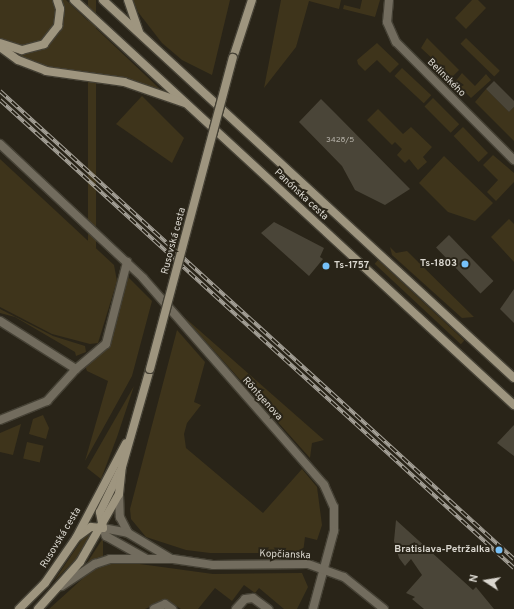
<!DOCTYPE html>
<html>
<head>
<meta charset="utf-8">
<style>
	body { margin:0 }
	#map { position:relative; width:514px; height:609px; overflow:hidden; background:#292418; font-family:Overpass,sans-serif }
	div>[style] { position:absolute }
	.green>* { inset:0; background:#3e341b; transform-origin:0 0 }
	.building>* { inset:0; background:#4a4538; transform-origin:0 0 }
	.roads { filter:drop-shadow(1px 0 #454135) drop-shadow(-1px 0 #454135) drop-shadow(0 1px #454135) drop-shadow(0 -1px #454135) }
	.street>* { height:8px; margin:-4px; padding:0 4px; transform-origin:4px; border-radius:4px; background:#726c5e }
	.secondary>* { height:8px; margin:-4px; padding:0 4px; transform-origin:4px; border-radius:4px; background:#9e957f }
	.rail>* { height:4px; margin-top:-2px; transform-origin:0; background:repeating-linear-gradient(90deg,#292418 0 8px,#a8a49b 0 16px); box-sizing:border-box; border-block:1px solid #a8a49b }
	.bridges { filter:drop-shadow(1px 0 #454135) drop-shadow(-1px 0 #454135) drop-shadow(0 1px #454135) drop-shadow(0 -1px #454135) }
	.secondary-bridge>* { height:8px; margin:-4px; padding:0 4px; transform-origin:4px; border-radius:4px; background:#9e957f }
	.dots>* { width:11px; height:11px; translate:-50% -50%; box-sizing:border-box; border:2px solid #292418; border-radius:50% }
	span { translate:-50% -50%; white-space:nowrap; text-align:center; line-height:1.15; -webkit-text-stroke:4px #292418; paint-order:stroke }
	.number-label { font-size:8px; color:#b6b2a9 }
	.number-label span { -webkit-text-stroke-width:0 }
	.street-label { font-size:10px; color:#dad7cf }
	.poi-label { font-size:10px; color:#dad7cf; font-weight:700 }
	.right { translate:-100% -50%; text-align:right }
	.left { translate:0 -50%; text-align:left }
	.north { position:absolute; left:466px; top:561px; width:40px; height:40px; -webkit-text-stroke:3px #292418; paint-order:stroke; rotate:282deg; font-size:11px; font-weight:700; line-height:16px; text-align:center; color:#dad7cf }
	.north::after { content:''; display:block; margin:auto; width:14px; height:18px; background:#dad7cf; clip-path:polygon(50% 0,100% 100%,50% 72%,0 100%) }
</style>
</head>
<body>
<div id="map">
	<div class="green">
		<div style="clip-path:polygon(0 0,66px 0,162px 91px,124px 77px,58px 70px,20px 57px,0 40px)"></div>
		<div style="left:88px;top:0;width:8px;height:343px"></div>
		<div style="clip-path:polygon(133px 0,230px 0,212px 75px,182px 60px,162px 43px,138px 12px)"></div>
		<div style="clip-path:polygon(281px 0,341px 0,339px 9px,309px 1px,296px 47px,264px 88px)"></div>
		<div style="clip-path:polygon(362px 0,380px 0,375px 17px,343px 9px,344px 5px,360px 9px)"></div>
		<div style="clip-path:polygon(472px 0,478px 0,486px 8px,466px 29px,455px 18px)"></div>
		<div style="clip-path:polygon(427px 38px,459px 70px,452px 77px,421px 48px)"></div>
		<div style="left:466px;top:38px;width:47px;height:8px;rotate:44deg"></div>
		<div style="clip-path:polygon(377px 43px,399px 64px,390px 73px,377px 60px,365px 71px,358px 64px,357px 60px)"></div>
		<div style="left:402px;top:68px;width:40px;height:11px;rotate:43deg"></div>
		<div style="clip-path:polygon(462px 73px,475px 86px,486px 74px,491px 80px,471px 98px,455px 82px)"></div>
		<div style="clip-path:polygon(486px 89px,509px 112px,514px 107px,514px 141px,475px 102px)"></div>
		<div style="clip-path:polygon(142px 96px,184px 138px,172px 163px,116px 124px)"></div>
		<div style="left:433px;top:98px;width:37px;height:12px;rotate:45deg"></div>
		<div style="clip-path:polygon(378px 109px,403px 134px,411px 127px,432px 147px,423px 157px,427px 162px,418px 170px,409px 159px,405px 163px,397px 155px,402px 149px,395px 142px,392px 145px,367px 120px)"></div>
		<div style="left:463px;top:127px;width:36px;height:13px;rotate:46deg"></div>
		<div style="clip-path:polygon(493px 155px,514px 173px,514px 182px,496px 201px,487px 192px,498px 180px,483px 165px)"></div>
		<div style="clip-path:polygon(444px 156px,493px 203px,475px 221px,448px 212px,419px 183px)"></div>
		<div style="clip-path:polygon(0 159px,114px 265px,117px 281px,98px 343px,90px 344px,52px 334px,0 307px)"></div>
		<div style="clip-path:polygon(509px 219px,514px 224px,514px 262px,491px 237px)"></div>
		<div style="clip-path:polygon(390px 247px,396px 253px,407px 251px,474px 317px,462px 318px,392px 255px)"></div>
		<div style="left:378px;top:260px;width:118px;height:5px;rotate:43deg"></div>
		<div style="clip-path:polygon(127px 276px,152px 301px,132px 376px,85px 461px,108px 381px,87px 371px,85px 366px,108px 347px)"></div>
		<div style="clip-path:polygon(0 309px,53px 336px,85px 346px,86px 352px,76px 356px,75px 352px,15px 317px,0 313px)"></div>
		<div style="clip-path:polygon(183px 316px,324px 440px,312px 443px,310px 458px)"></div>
		<div style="clip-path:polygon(177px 330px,205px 362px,194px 402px,201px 405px,187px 423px,184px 434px,186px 448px,263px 513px,302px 469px,317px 487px,322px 525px,317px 540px,305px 537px,303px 553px,210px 553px,186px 550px,146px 537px,131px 519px,130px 509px)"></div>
		<div style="clip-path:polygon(134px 386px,117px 437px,101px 479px,87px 468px)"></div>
		<div style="clip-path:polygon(43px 415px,49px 428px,46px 439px,29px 434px,33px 419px)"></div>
		<div style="clip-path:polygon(21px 424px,13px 455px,0 452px,0 433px)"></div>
		<div style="left:27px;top:442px;width:17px;height:17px;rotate:13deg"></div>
		<div style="clip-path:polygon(92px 533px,78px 557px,54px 581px,83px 538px)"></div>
		<div style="clip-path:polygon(103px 538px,103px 556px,88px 564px,87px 563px)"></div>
		<div style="clip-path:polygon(118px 561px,213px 574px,302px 573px,308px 587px,297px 609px,284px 609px,259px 588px,255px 593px,244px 585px,232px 601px,215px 588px,198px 609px,181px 609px,167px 600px,145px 609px,49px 609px,91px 571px)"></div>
	</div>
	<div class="building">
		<div style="clip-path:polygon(494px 81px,514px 101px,514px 107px,509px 112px,486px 89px)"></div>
		<div style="clip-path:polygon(321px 99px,337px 115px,410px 189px,385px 205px,355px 190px,342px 166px,299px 122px)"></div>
		<div style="clip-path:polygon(274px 222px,324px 248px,320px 257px,323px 259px,309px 276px,261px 233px)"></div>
		<div style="left:449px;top:235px;width:64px;height:18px;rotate:46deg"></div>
		<div style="clip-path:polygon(514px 289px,514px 323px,500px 309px)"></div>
		<div style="clip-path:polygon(514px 425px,514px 456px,497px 443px)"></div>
		<div style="clip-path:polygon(396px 520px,473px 590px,476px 587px,494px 609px,424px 609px,412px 599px,415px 597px,406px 593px,422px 575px,411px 559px,405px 566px,399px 558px,394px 541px)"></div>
	</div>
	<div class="roads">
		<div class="street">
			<div style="left:389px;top:0;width:22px;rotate:95deg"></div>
			<div style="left:387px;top:22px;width:22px;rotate:66deg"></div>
			<div style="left:396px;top:42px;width:167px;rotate:45deg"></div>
			<div style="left:0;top:144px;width:196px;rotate:43.1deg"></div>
			<div style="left:143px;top:278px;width:275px;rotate:48.8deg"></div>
			<div style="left:324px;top:485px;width:24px;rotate:66deg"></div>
			<div style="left:334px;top:507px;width:24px;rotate:90deg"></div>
			<div style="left:334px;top:531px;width:81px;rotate:105.1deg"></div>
			<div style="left:0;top:321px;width:90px;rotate:32.3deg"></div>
			<div style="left:0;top:420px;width:51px;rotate:-22deg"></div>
			<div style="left:47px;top:401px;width:43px;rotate:-47.8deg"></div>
			<div style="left:76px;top:369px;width:39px;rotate:-40deg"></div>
			<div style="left:106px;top:344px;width:85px;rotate:-75.6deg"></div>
			<div style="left:119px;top:494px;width:23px;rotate:88deg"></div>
			<div style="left:120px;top:517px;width:18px;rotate:63deg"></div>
			<div style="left:145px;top:558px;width:45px;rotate:-150.6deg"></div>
			<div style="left:106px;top:536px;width:9px;rotate:-111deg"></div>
			<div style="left:103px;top:528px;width:25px;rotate:11deg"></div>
			<div style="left:128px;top:533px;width:49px;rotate:30.8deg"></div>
			<div style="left:62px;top:586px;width:40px;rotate:-34deg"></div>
			<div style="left:95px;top:564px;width:16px;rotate:-18deg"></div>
			<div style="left:110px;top:559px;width:63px"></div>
			<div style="left:173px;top:559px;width:40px;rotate:8.5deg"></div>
			<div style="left:213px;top:565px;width:95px;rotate:-0.6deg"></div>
			<div style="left:308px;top:564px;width:38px;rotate:20deg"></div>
			<div style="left:344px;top:577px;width:51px;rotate:38.7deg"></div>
			<div style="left:154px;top:609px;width:12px;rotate:-24deg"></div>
			<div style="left:165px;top:604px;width:9px;rotate:36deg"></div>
			<div style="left:236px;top:609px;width:13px;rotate:-48deg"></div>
			<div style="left:245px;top:599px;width:8px;rotate:-7deg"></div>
			<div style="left:253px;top:598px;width:19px;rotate:36deg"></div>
		</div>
		<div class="secondary">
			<div style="left:74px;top:0;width:598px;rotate:42.63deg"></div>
			<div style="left:103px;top:0;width:558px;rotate:42.6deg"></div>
			<div style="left:128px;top:0;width:34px;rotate:71deg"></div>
			<div style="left:0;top:43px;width:23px;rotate:18deg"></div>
			<div style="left:22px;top:50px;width:23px;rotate:-15deg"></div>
			<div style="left:44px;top:44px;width:23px;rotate:-52deg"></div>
			<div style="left:58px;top:26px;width:17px;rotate:-83deg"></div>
			<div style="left:60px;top:9px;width:9px;rotate:-108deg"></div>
			<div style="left:0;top:47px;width:22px;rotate:36deg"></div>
			<div style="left:18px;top:60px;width:30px;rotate:21deg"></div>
			<div style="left:46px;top:71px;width:79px;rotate:8deg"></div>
			<div style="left:124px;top:82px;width:65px;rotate:19deg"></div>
			<div style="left:233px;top:58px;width:61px;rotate:-71.9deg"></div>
			<div style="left:103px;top:528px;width:16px;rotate:-101deg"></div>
			<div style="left:100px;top:512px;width:46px;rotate:-64deg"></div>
			<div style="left:77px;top:537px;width:17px;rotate:-36deg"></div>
			<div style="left:91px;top:527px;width:12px;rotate:5deg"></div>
			<div style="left:19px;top:609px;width:37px;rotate:-45deg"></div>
			<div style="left:45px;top:583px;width:55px;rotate:-55.4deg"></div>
			<div style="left:76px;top:538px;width:107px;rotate:-62.2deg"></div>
			<div style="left:38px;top:609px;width:63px;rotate:-48.2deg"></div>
			<div style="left:80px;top:562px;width:78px;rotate:-60.2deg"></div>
			<div style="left:119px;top:494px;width:27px;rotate:-84deg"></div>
			<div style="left:122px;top:467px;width:102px;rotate:-74.1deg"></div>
		</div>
	</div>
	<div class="rail">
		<div style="left:0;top:91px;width:695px;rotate:42.32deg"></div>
		<div style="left:0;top:100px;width:695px;rotate:42.32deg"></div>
	</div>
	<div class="bridges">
		<div class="secondary-bridge">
			<div style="left:150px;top:369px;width:322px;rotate:-75.1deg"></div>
		</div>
	</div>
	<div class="dots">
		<div style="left:465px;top:264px;background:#76c0f7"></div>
		<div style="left:326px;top:266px;background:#76c0f7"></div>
		<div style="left:499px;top:550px;background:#76c0f7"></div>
	</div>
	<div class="number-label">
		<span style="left:340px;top:141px">3428/5</span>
	</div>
	<div class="street-label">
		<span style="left:446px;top:78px;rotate:45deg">Belinského</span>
		<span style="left:301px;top:195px;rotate:43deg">Panónska cesta</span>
		<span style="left:174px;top:241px;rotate:-75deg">Rusovská cesta</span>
		<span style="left:262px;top:399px;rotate:48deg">Röntgenova</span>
		<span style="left:61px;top:538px;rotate:-59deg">Rusovská cesta</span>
		<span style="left:285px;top:555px;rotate:2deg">Kopčianska</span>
	</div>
	<div class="poi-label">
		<span class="right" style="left:457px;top:264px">Ts-1803</span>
		<span class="left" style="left:334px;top:266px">Ts-1757</span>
		<span class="right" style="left:490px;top:550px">Bratislava-Petržalka</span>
	</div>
	<div class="north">N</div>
</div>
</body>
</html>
